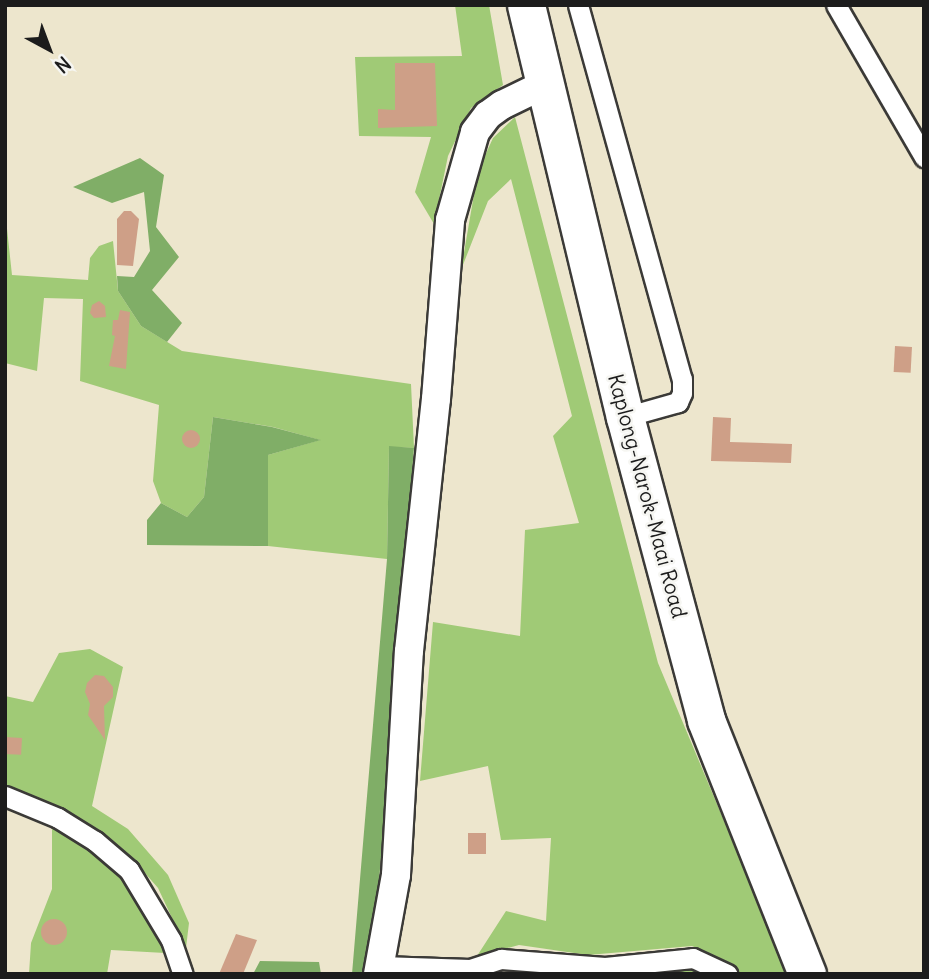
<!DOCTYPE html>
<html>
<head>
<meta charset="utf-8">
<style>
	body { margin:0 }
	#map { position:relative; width:929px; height:979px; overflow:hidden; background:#ede6cd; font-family:Delius,sans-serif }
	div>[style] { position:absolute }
	.green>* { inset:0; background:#a0ca76 }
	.forest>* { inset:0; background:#80ae67 }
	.building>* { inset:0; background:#ce9f87; transform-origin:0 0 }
	.round { border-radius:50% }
	.roads { filter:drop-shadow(2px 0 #3b3a37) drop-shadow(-2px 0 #3b3a37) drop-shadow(0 2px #3b3a37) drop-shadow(0 -2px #3b3a37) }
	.street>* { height:19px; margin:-9.5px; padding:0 9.5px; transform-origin:9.5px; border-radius:9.5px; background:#fff }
	.secondary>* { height:28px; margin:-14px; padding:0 14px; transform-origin:14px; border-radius:14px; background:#fff }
	.highway>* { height:37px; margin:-18.5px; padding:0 18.5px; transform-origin:18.5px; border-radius:18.5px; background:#fff }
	span { translate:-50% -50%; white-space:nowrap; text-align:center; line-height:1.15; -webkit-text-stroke:5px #f6f6f2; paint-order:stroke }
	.street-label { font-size:21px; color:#1c1c1c }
	.frame { position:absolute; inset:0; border:7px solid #1c1c1c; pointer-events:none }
	.north { position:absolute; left:14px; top:14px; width:70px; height:70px; -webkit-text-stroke:5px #f6f6f2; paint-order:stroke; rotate:139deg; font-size:19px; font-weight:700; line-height:28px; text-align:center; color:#1c1c1c }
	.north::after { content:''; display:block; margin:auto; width:24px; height:32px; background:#1c1c1c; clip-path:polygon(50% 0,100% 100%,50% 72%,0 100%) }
</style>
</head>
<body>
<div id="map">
	<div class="green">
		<div style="clip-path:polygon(455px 5px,489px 5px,503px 85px,471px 108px,448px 156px,434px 224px,415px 192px,431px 137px,359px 136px,355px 57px,462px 56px)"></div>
		<div style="clip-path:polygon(515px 117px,658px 663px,788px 974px,740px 974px,733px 964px,692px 946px,588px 955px,519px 945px,477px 956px,506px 911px,546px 921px,551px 838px,501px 840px,488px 766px,420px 781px,433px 622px,520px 636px,525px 530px,579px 523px,553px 436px,572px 416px,511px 179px,488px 201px,461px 270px,478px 171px,493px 138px)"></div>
		<div style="clip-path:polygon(5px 210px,12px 275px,88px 280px,90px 258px,99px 246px,113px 241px,118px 291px,141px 326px,182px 351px,411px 384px,414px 448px,389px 447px,387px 559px,268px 546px,268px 455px,320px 440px,273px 427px,213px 417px,204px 497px,187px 517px,161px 503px,153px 481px,159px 405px,80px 381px,83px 299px,44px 298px,37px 371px,5px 363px)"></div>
		<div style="clip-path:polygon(90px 649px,123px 667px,92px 806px,128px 829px,168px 875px,189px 923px,186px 948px,158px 888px,131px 857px,76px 818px,5px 786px,5px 696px,33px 702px,59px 653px)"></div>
		<div style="clip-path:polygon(52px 824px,86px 844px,118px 868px,149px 913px,165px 953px,111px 950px,107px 974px,29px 974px,31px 943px,52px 889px)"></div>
		<div style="clip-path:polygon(691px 966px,705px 974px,630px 974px)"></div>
	</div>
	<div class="forest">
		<div style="clip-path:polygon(140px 158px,164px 175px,156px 227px,179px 257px,152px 290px,182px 323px,167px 342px,141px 326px,118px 291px,117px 276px,134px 277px,150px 251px,144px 192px,112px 203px,73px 187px)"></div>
		<div style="clip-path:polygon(213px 417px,272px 427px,321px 440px,268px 455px,268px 546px,147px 545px,147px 520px,161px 503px,187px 517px,204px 497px)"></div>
		<div style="clip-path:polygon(389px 446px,414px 448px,372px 968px,370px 974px,352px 974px,387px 559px)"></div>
		<div style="clip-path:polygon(260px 961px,319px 962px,321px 974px,253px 974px)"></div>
	</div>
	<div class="building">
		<div style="clip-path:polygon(395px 63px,435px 63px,437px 126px,378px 128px,378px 109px,395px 110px)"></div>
		<div style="clip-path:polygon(124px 211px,131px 211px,139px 219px,133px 266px,117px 265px,117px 219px)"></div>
		<div style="clip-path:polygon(99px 301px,105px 306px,106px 317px,94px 318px,90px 313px,92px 305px)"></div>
		<div style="clip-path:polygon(120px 310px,130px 312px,126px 369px,109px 366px,115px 336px,112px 335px,113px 320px,118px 320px)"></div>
		<div style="left:895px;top:346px;width:17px;height:26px;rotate:3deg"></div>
		<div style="clip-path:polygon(713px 417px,731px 418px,730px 442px,792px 444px,791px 463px,711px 461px)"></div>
		<div class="round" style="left:182px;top:430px;width:18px;height:18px"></div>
		<div style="clip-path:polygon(95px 675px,104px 676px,113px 687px,113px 697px,104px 706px,105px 740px,88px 715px,90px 704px,85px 692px,87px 683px)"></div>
		<div style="left:5px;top:737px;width:17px;height:17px;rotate:3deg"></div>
		<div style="left:468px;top:833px;width:18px;height:21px"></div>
		<div class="round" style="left:41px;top:919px;width:26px;height:26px"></div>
		<div style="clip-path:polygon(236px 934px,257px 940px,243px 974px,219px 974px)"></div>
	</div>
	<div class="roads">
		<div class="street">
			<div style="left:578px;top:5px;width:388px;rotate:74.5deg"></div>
			<div style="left:682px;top:379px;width:14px;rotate:90deg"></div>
			<div style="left:682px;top:393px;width:10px;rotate:114deg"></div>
			<div style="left:678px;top:402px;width:55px;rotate:164.2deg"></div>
			<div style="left:836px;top:5px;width:176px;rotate:59.9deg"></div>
			<div style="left:5px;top:796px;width:57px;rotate:22.5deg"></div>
			<div style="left:58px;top:818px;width:44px;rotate:31.9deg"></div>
			<div style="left:95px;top:841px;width:45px;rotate:40.5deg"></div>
			<div style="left:129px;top:870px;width:82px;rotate:59deg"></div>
			<div style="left:171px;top:940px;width:36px;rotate:71deg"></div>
			<div style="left:381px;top:966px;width:89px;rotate:1.9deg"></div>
			<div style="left:470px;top:969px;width:33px;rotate:-18deg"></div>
			<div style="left:501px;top:959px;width:104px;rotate:4.4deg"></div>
			<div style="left:605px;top:967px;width:88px;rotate:-5.8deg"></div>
			<div style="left:693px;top:958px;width:38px;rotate:25deg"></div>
		</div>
		<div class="secondary">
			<div style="left:378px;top:974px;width:101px;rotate:-79.7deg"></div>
			<div style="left:396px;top:875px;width:224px;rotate:-86.7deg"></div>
			<div style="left:409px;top:651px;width:253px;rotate:-83.9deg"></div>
			<div style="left:436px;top:399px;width:180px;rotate:-85.5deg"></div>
			<div style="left:450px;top:220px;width:91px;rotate:-74.1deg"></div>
			<div style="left:475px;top:132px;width:21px;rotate:-53deg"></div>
			<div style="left:488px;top:115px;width:17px;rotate:-36deg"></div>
			<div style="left:502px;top:105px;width:48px;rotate:-26deg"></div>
		</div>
		<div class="highway">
			<div style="left:526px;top:5px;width:424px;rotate:76.5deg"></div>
			<div style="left:625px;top:417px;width:314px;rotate:75deg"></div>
			<div style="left:706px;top:720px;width:273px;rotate:68.3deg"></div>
		</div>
	</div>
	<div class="street-label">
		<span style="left:647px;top:496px;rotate:75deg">Kaplong-Narok-Maai Road</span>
	</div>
	<div class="frame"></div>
	<div class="north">N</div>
</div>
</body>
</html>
